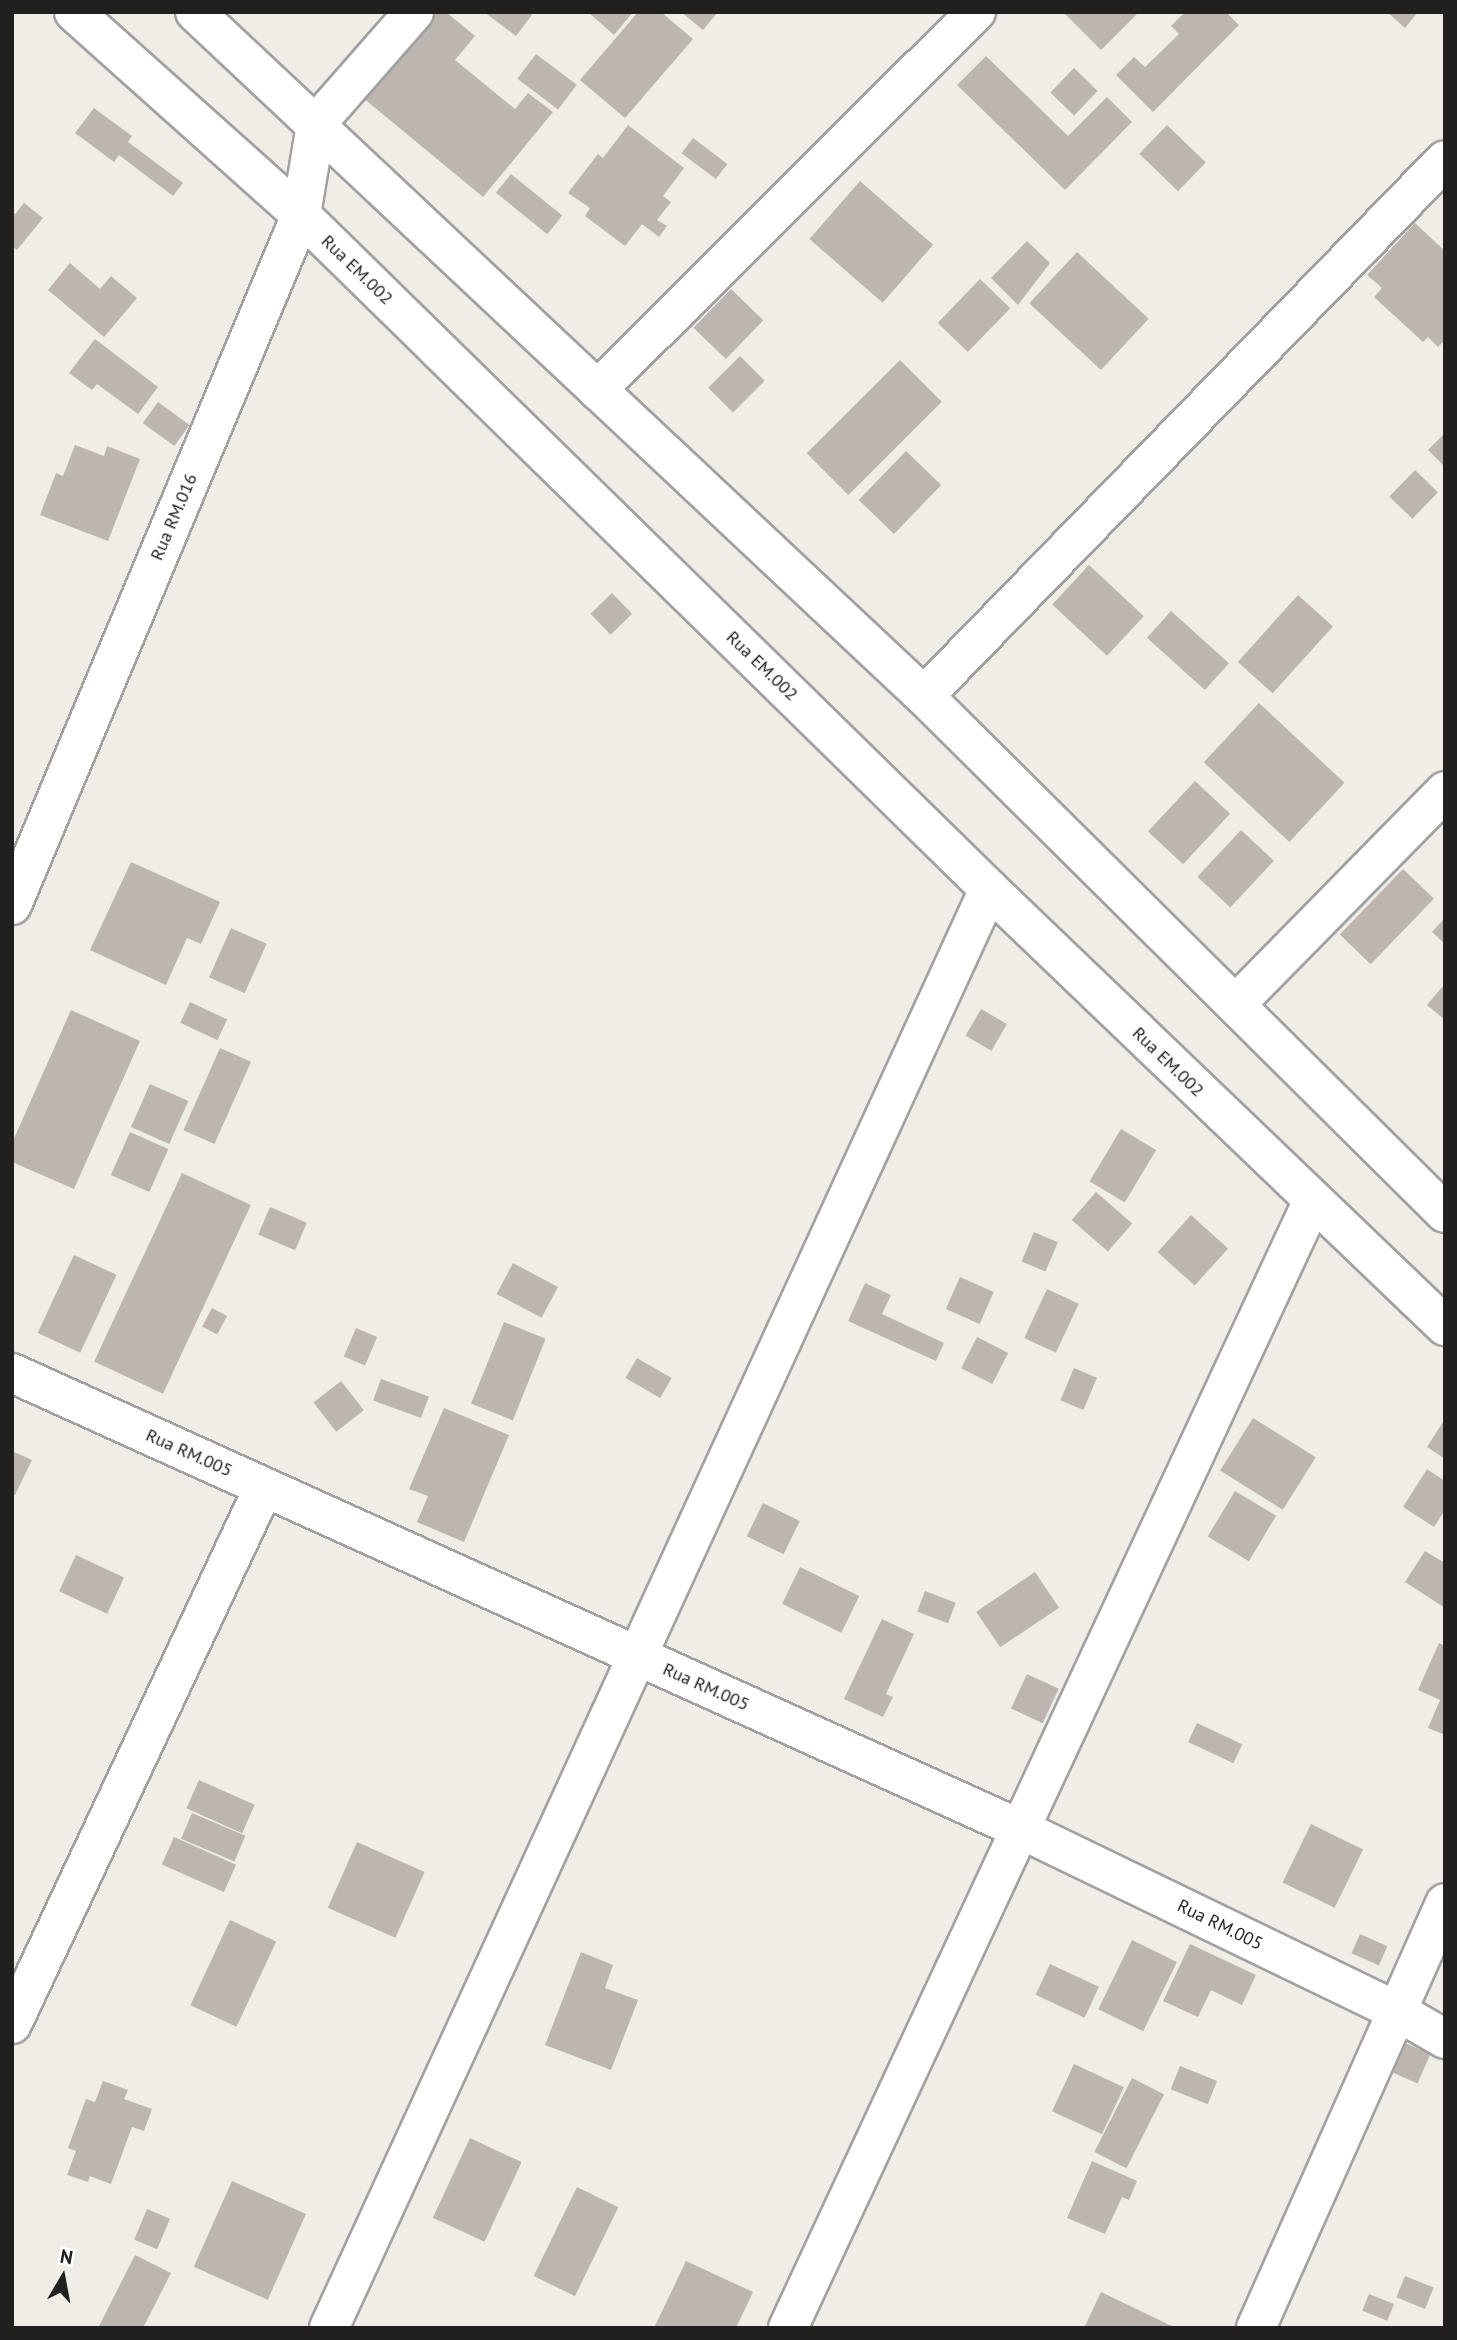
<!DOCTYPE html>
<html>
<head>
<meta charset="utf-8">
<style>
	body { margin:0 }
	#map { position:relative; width:1457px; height:2340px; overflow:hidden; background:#f0ede7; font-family:"PT Sans",sans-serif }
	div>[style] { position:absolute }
	.building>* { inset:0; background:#bdb6b0; transform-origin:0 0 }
	.roads { filter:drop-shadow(2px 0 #a1a1a1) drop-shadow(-2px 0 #a1a1a1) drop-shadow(0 2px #a1a1a1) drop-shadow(0 -2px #a1a1a1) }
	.minor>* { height:38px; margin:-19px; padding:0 19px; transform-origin:19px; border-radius:19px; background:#fff }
	.tertiary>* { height:38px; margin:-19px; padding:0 19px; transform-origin:19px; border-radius:19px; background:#fff }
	span { translate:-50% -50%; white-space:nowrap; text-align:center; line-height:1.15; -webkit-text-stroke:5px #fff; paint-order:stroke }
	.street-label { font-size:18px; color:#202020 }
	.frame { position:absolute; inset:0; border:14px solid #202020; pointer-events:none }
	.north { position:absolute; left:28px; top:2242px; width:70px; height:70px; -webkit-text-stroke:5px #fff; paint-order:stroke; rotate:10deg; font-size:19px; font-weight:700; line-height:28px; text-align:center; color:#202020 }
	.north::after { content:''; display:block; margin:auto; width:24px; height:32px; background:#202020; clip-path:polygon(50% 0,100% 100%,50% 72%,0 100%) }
</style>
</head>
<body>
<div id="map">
	<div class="building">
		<div style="clip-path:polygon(423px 12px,446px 12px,475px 36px,455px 60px,515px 109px,528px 93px,553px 112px,483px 197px,357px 93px)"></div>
		<div style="clip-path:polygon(484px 12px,529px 12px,532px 15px,516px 36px)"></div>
		<div style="clip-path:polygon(588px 12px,633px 12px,614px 35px)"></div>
		<div style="clip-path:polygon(638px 12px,661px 12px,693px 39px,625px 118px,580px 80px)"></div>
		<div style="clip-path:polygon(681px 12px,718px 12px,703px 30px)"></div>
		<div style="clip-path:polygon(1063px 12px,1139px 12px,1101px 50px)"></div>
		<div style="clip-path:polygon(1185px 12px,1226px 12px,1239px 25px,1153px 112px,1116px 75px,1134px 57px,1145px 67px,1179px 34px,1171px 26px)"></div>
		<div style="clip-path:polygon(1387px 12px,1418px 12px,1405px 28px)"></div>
		<div style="left:536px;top:54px;width:51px;height:31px;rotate:37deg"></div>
		<div style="clip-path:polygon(986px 56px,1068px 136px,1107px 97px,1132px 122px,1065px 190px,957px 85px)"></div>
		<div style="left:1074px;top:68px;width:33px;height:34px;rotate:44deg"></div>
		<div style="clip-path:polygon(94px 108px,132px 136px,128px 142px,183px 183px,173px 196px,119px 155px,114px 162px,75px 133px)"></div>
		<div style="clip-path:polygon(628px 125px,684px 168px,663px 196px,671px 202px,657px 220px,667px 226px,659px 237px,642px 224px,625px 246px,585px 216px,590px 208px,568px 193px,598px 154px,603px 158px)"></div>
		<div style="left:1167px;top:125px;width:54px;height:40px;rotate:44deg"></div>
		<div style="left:693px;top:138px;width:43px;height:19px;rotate:37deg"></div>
		<div style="left:511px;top:174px;width:66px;height:24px;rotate:39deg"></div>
		<div style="left:860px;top:181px;width:97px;height:77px;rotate:41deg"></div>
		<div style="clip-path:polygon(24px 203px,43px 218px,17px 250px,12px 246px,12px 212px,15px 214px)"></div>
		<div style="clip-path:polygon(1415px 223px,1445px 251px,1445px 340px,1438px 347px,1428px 337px,1423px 342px,1374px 297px,1382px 288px,1367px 275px)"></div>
		<div style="clip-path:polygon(1027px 241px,1050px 263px,1018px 305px,991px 278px)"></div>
		<div style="left:1077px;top:252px;width:98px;height:70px;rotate:43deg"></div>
		<div style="clip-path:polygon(70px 263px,100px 289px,111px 276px,137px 298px,104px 337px,48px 290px)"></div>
		<div style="left:980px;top:279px;width:42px;height:61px;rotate:44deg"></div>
		<div style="left:731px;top:289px;width:45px;height:54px;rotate:44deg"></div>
		<div style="clip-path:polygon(95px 339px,158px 387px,138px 414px,97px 384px,92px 390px,69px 373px)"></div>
		<div style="left:740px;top:356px;width:35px;height:45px;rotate:45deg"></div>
		<div style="left:900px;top:360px;width:59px;height:132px;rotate:45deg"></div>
		<div style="left:158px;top:402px;width:39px;height:26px;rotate:36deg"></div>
		<div style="clip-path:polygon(1445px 433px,1445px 467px,1428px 450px)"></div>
		<div style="clip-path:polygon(75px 445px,104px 456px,107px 446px,140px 459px,108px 541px,40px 515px,56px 473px,63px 476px)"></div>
		<div style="left:906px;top:451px;width:49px;height:68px;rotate:44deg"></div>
		<div style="left:1415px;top:470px;width:32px;height:37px;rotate:44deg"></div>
		<div style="left:1089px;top:565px;width:75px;height:54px;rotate:43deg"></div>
		<div style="left:612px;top:593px;width:29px;height:30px;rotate:46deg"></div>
		<div style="left:1298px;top:595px;width:47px;height:90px;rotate:42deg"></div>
		<div style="left:1171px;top:611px;width:78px;height:36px;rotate:42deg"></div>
		<div style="left:1259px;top:703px;width:117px;height:81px;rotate:43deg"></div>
		<div style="left:1195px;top:781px;width:48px;height:69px;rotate:43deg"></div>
		<div style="left:1241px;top:830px;width:45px;height:64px;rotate:43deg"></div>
		<div style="clip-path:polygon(131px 862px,220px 902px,201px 944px,187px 938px,166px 985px,90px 950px)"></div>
		<div style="left:1403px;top:869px;width:43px;height:91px;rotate:44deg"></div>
		<div style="clip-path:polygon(1445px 918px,1445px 944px,1432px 932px)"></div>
		<div style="left:231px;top:928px;width:39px;height:54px;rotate:24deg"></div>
		<div style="clip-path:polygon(1442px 987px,1445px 989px,1445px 1020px,1427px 1005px)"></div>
		<div style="left:190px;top:1002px;width:41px;height:23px;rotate:25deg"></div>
		<div style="left:981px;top:1009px;width:30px;height:31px;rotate:30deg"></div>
		<div style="clip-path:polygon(71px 1010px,140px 1041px,74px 1189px,12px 1162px,12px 1143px)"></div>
		<div style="left:220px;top:1048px;width:34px;height:90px;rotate:24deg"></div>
		<div style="left:150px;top:1084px;width:42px;height:47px;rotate:24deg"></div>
		<div style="left:1121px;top:1129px;width:41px;height:61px;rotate:31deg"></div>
		<div style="left:130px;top:1132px;width:42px;height:47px;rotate:24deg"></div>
		<div style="left:182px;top:1173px;width:76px;height:208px;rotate:25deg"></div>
		<div style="left:1096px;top:1192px;width:48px;height:37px;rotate:41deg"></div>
		<div style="left:270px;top:1207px;width:40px;height:30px;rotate:23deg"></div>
		<div style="left:1191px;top:1215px;width:50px;height:50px;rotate:42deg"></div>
		<div style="left:1034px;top:1232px;width:26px;height:32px;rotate:23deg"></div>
		<div style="left:74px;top:1255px;width:47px;height:86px;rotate:25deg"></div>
		<div style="left:513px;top:1263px;width:51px;height:35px;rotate:28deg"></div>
		<div style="left:960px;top:1277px;width:37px;height:35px;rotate:24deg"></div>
		<div style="clip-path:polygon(865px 1283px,891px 1295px,882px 1314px,944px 1343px,936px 1361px,848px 1321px)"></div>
		<div style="left:1047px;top:1289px;width:35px;height:54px;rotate:25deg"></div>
		<div style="left:212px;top:1308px;width:17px;height:21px;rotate:28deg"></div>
		<div style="left:504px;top:1322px;width:45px;height:88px;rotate:22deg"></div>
		<div style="left:356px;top:1328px;width:23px;height:31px;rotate:23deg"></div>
		<div style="left:977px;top:1337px;width:35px;height:35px;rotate:27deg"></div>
		<div style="left:637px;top:1358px;width:40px;height:23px;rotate:30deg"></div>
		<div style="left:1074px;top:1368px;width:25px;height:35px;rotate:23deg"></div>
		<div style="left:381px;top:1379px;width:51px;height:23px;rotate:20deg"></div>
		<div style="left:341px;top:1381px;width:37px;height:35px;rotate:52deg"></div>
		<div style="clip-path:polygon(444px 1408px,509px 1435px,464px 1542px,417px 1522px,428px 1496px,409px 1489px)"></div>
		<div style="left:1253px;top:1418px;width:74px;height:62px;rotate:32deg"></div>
		<div style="clip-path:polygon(1445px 1419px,1445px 1459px,1427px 1447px)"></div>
		<div style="clip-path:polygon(12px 1451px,32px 1460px,15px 1495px,12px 1494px)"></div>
		<div style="clip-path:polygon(1427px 1469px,1445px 1481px,1445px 1510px,1434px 1527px,1403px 1507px)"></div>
		<div style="left:1235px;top:1491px;width:48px;height:53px;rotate:31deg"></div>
		<div style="left:763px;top:1503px;width:41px;height:37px;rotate:26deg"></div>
		<div style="clip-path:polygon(1425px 1551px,1445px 1563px,1445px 1608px,1405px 1582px)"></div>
		<div style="left:76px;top:1555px;width:53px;height:40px;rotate:25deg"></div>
		<div style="left:800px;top:1567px;width:66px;height:41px;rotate:26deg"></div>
		<div style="left:1035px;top:1572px;width:43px;height:71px;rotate:56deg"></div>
		<div style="left:925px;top:1591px;width:33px;height:22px;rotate:21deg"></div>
		<div style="clip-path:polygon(882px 1619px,914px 1634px,886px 1694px,893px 1697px,883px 1717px,844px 1699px)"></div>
		<div style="clip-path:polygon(1439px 1643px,1445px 1646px,1445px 1735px,1428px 1728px,1440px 1700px,1418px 1690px)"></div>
		<div style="left:1027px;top:1674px;width:35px;height:38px;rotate:25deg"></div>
		<div style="left:1197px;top:1723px;width:50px;height:21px;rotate:25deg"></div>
		<div style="left:199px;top:1780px;width:61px;height:31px;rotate:24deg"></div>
		<div style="left:192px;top:1813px;width:58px;height:28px;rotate:23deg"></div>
		<div style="left:1311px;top:1824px;width:58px;height:65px;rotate:26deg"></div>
		<div style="left:174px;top:1837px;width:68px;height:30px;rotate:24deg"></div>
		<div style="left:357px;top:1842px;width:74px;height:72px;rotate:24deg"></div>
		<div style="left:230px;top:1920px;width:51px;height:94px;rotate:25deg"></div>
		<div style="left:1360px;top:1934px;width:30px;height:21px;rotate:24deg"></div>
		<div style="left:1132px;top:1940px;width:50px;height:77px;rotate:26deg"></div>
		<div style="clip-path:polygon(1190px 1944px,1256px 1975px,1242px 2005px,1211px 1990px,1198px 2017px,1163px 2001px)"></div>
		<div style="clip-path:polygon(581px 1952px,613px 1965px,605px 1988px,638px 2000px,611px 2070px,545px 2045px)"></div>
		<div style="left:1050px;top:1964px;width:54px;height:34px;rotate:25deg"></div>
		<div style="left:1403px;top:2042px;width:30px;height:32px;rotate:24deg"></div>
		<div style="left:1074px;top:2064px;width:55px;height:52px;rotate:25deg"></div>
		<div style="left:1180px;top:2066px;width:40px;height:25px;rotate:22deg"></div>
		<div style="left:1132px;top:2078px;width:36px;height:83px;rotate:27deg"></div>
		<div style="clip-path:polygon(103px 2081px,128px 2090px,124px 2099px,152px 2109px,144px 2131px,132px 2127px,111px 2184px,90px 2176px,88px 2182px,67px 2175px,76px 2151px,68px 2148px,86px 2099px,95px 2102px)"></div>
		<div style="left:470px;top:2138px;width:57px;height:88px;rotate:25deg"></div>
		<div style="clip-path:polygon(1092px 2161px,1137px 2181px,1129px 2200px,1122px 2197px,1105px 2234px,1067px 2218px)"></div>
		<div style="left:232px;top:2181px;width:81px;height:94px;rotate:24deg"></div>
		<div style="left:577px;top:2187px;width:46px;height:99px;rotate:26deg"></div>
		<div style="left:147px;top:2209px;width:25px;height:33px;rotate:23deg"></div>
		<div style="clip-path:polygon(135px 2255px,171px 2273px,143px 2328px,98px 2328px)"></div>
		<div style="clip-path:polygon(686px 2261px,753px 2292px,736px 2328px,654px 2328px)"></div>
		<div style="left:1405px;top:2276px;width:31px;height:23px;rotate:22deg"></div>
		<div style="clip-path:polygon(1101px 2292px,1176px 2328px,1084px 2328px)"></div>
		<div style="left:1369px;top:2294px;width:27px;height:18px;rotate:22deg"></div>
	</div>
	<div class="roads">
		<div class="minor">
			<div style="left:597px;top:390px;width:535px;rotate:-44.92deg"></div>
			<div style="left:924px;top:696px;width:747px;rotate:-45.81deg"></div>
			<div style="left:12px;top:905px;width:748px;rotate:-67.27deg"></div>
			<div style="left:301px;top:215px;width:92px;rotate:-80.6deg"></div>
			<div style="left:316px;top:124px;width:149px;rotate:-48.8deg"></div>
			<div style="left:1237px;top:1003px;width:297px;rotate:-45.5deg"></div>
			<div style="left:12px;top:1373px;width:1104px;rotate:24.34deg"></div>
			<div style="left:1018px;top:1828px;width:419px;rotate:25.8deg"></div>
			<div style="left:1395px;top:2010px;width:58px;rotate:30.1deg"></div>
			<div style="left:12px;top:2024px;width:593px;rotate:-64.86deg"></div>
			<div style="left:329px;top:2328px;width:1583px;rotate:-65.36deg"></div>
			<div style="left:788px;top:2328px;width:1244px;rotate:-65.04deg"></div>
			<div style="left:1256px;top:2328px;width:465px;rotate:-66deg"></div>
		</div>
		<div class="tertiary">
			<div style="left:74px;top:12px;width:305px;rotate:41.8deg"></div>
			<div style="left:301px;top:215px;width:963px;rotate:44.41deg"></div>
			<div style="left:989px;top:889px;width:632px;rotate:43.78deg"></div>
			<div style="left:195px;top:12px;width:1000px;rotate:43.18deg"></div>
			<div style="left:924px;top:696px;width:734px;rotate:44.78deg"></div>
		</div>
	</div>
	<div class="street-label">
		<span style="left:357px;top:270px;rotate:44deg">Rua EM.002</span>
		<span style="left:174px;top:517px;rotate:-67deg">Rua RM.016</span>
		<span style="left:762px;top:666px;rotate:44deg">Rua EM.002</span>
		<span style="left:1168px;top:1062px;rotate:44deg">Rua EM.002</span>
		<span style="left:189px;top:1453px;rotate:24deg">Rua RM.005</span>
		<span style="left:706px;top:1687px;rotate:24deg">Rua RM.005</span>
		<span style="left:1220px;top:1925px;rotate:26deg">Rua RM.005</span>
	</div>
	<div class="frame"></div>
	<div class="north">N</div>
</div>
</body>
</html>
